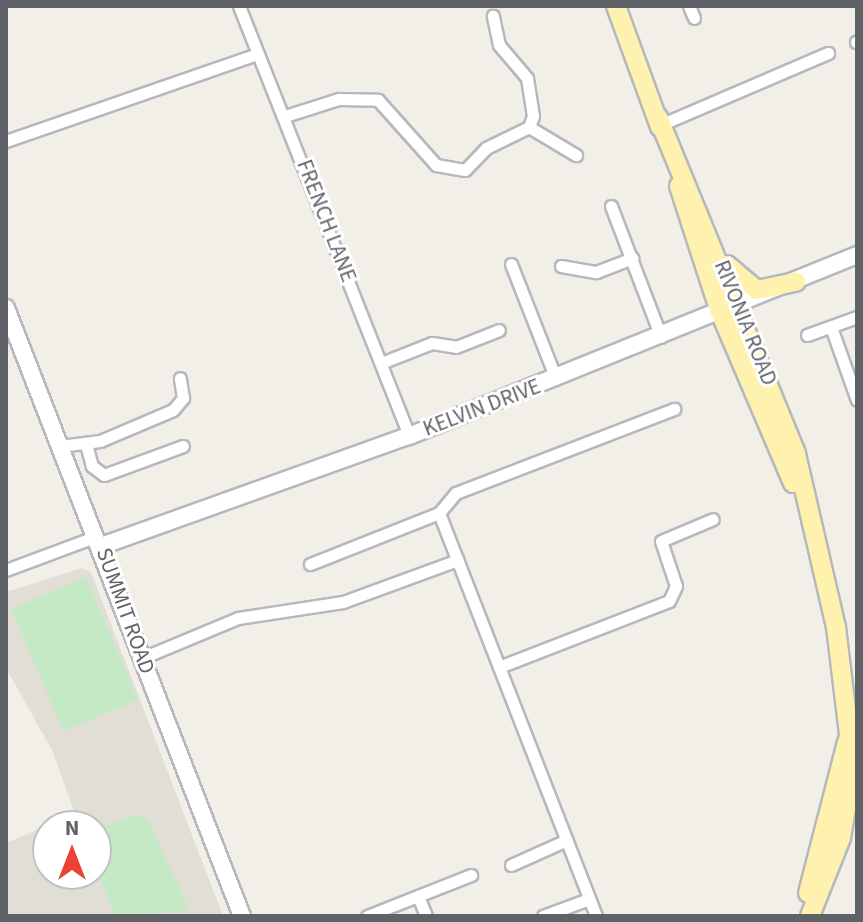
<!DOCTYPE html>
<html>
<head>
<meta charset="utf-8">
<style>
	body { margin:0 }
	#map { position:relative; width:863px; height:922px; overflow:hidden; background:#f1efe8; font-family:"Source Sans 3",sans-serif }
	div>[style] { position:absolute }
	.education>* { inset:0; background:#e1ded6 }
	.green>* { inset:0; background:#c5e8c5; transform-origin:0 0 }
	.roads { filter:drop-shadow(2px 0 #b5b8bc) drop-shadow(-2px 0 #b5b8bc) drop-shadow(0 2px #b5b8bc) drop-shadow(0 -2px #b5b8bc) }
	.street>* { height:11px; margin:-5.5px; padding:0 5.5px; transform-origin:5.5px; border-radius:5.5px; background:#fff }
	.secondary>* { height:16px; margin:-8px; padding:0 8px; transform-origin:8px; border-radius:8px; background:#fff }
	.primary>* { height:18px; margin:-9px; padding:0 9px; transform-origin:9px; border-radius:9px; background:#fff2af }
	span { translate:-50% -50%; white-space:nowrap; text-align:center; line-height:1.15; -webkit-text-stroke:6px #fff; paint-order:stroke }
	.street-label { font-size:22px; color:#5f6368 }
	.frame { position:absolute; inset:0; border:8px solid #5f6368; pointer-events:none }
	.north { position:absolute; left:32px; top:810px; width:80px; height:80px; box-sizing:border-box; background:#fff; border:2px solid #bfc1c3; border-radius:50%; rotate:0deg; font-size:22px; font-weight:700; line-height:32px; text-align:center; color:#5f6368 }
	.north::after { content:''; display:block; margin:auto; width:28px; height:36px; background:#ea4335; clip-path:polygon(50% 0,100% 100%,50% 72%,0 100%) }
</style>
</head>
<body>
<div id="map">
	<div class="education">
		<div style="clip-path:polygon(evenodd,82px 568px,91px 572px,223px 916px,6px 916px,6px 843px,75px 814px,53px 752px,6px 668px,6px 592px,82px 568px,48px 826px,96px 826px,96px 874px,48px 874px,48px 826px)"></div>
	</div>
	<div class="green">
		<div style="left:86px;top:577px;width:133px;height:81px;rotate:67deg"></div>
		<div style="clip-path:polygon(135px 815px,149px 821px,189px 910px,115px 916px,96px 868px,96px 829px)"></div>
	</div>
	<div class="roads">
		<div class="street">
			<div style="left:239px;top:6px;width:462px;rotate:68.4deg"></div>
			<div style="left:689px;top:6px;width:13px;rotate:67deg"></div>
			<div style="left:856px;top:42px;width:1px;rotate:-45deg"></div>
			<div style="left:285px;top:116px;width:57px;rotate:-17.5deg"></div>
			<div style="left:339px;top:99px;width:39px;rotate:1deg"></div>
			<div style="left:378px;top:100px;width:87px;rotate:48.3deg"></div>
			<div style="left:436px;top:165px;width:29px;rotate:10deg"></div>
			<div style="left:465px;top:170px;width:30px;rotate:-46deg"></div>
			<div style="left:486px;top:148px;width:48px;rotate:-26deg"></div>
			<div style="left:529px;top:127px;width:12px;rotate:-70deg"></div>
			<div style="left:533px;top:116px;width:38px;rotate:-99deg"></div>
			<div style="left:527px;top:78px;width:43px;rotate:-130.3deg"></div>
			<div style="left:499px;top:45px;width:30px;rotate:-102deg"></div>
			<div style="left:660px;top:125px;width:183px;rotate:-23.2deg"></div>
			<div style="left:529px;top:127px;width:55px;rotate:30.8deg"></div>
			<div style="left:6px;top:141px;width:266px;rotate:-19.1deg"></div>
			<div style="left:611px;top:206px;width:140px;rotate:69.1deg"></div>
			<div style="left:511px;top:264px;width:123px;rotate:68.6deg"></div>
			<div style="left:561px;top:266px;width:36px;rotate:10deg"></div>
			<div style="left:596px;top:272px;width:39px;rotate:-21deg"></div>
			<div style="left:831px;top:327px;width:77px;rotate:70.4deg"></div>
			<div style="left:807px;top:335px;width:53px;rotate:-19.8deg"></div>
			<div style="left:381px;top:363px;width:55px;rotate:-21.4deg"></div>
			<div style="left:432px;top:343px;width:24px;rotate:9deg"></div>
			<div style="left:456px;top:347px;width:46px;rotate:-21.6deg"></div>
			<div style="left:86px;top:444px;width:23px;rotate:75deg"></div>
			<div style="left:92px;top:466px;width:15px;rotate:37deg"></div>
			<div style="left:104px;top:475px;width:84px;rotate:-20.2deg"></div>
			<div style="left:60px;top:446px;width:40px;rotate:-7.1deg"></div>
			<div style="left:100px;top:441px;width:79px;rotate:-23deg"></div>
			<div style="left:173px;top:410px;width:16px;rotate:-50deg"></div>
			<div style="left:183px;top:398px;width:20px;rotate:-99deg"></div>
			<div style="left:439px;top:513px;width:433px;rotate:68.7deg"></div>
			<div style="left:439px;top:513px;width:26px;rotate:-50deg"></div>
			<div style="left:456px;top:493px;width:234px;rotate:-21.1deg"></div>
			<div style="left:310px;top:564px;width:139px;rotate:-21.6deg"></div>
			<div style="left:6px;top:570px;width:97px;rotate:-20.5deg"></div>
			<div style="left:142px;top:658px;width:104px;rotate:-22.6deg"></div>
			<div style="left:238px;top:618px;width:106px;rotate:-8.7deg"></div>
			<div style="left:343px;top:602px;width:122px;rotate:-20.1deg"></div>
			<div style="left:499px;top:667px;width:182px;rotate:-21.2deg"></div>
			<div style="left:669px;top:601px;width:17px;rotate:-65deg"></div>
			<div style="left:676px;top:586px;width:47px;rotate:-108.4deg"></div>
			<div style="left:661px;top:541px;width:56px;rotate:-22.9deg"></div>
			<div style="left:511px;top:865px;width:61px;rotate:-24.1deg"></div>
			<div style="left:418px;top:896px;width:22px;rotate:68deg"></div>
			<div style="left:367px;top:916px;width:112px;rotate:-21.5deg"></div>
			<div style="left:543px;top:916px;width:49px;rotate:-20.3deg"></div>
		</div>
		<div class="secondary">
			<div style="left:6px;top:308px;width:652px;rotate:68.79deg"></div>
			<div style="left:101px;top:546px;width:327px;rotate:-19.7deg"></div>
			<div style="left:409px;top:436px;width:483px;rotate:-22deg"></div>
		</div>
		<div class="primary">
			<div style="left:616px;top:6px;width:129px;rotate:70deg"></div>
			<div style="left:658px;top:117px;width:364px;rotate:67.7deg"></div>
			<div style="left:796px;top:454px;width:178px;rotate:77deg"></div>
			<div style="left:836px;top:627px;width:141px;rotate:83.1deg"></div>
			<div style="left:853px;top:767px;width:72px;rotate:99.6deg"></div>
			<div style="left:841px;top:838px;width:84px;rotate:111.7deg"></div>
			<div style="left:679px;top:186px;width:133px;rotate:72deg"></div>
			<div style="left:720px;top:312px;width:186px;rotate:66.9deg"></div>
			<div style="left:727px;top:265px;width:39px;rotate:40deg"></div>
			<div style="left:757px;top:290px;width:40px;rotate:-12deg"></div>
			<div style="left:808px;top:893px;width:156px;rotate:-75.5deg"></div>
		</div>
	</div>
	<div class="street-label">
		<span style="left:326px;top:221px;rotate:69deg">FRENCH LANE</span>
		<span style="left:745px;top:323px;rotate:68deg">RIVONIA ROAD</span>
		<span style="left:482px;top:408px;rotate:-21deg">KELVIN DRIVE</span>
		<span style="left:125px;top:611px;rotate:70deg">SUMMIT ROAD</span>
	</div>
	<div class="frame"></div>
	<div class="north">N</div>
</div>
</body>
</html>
